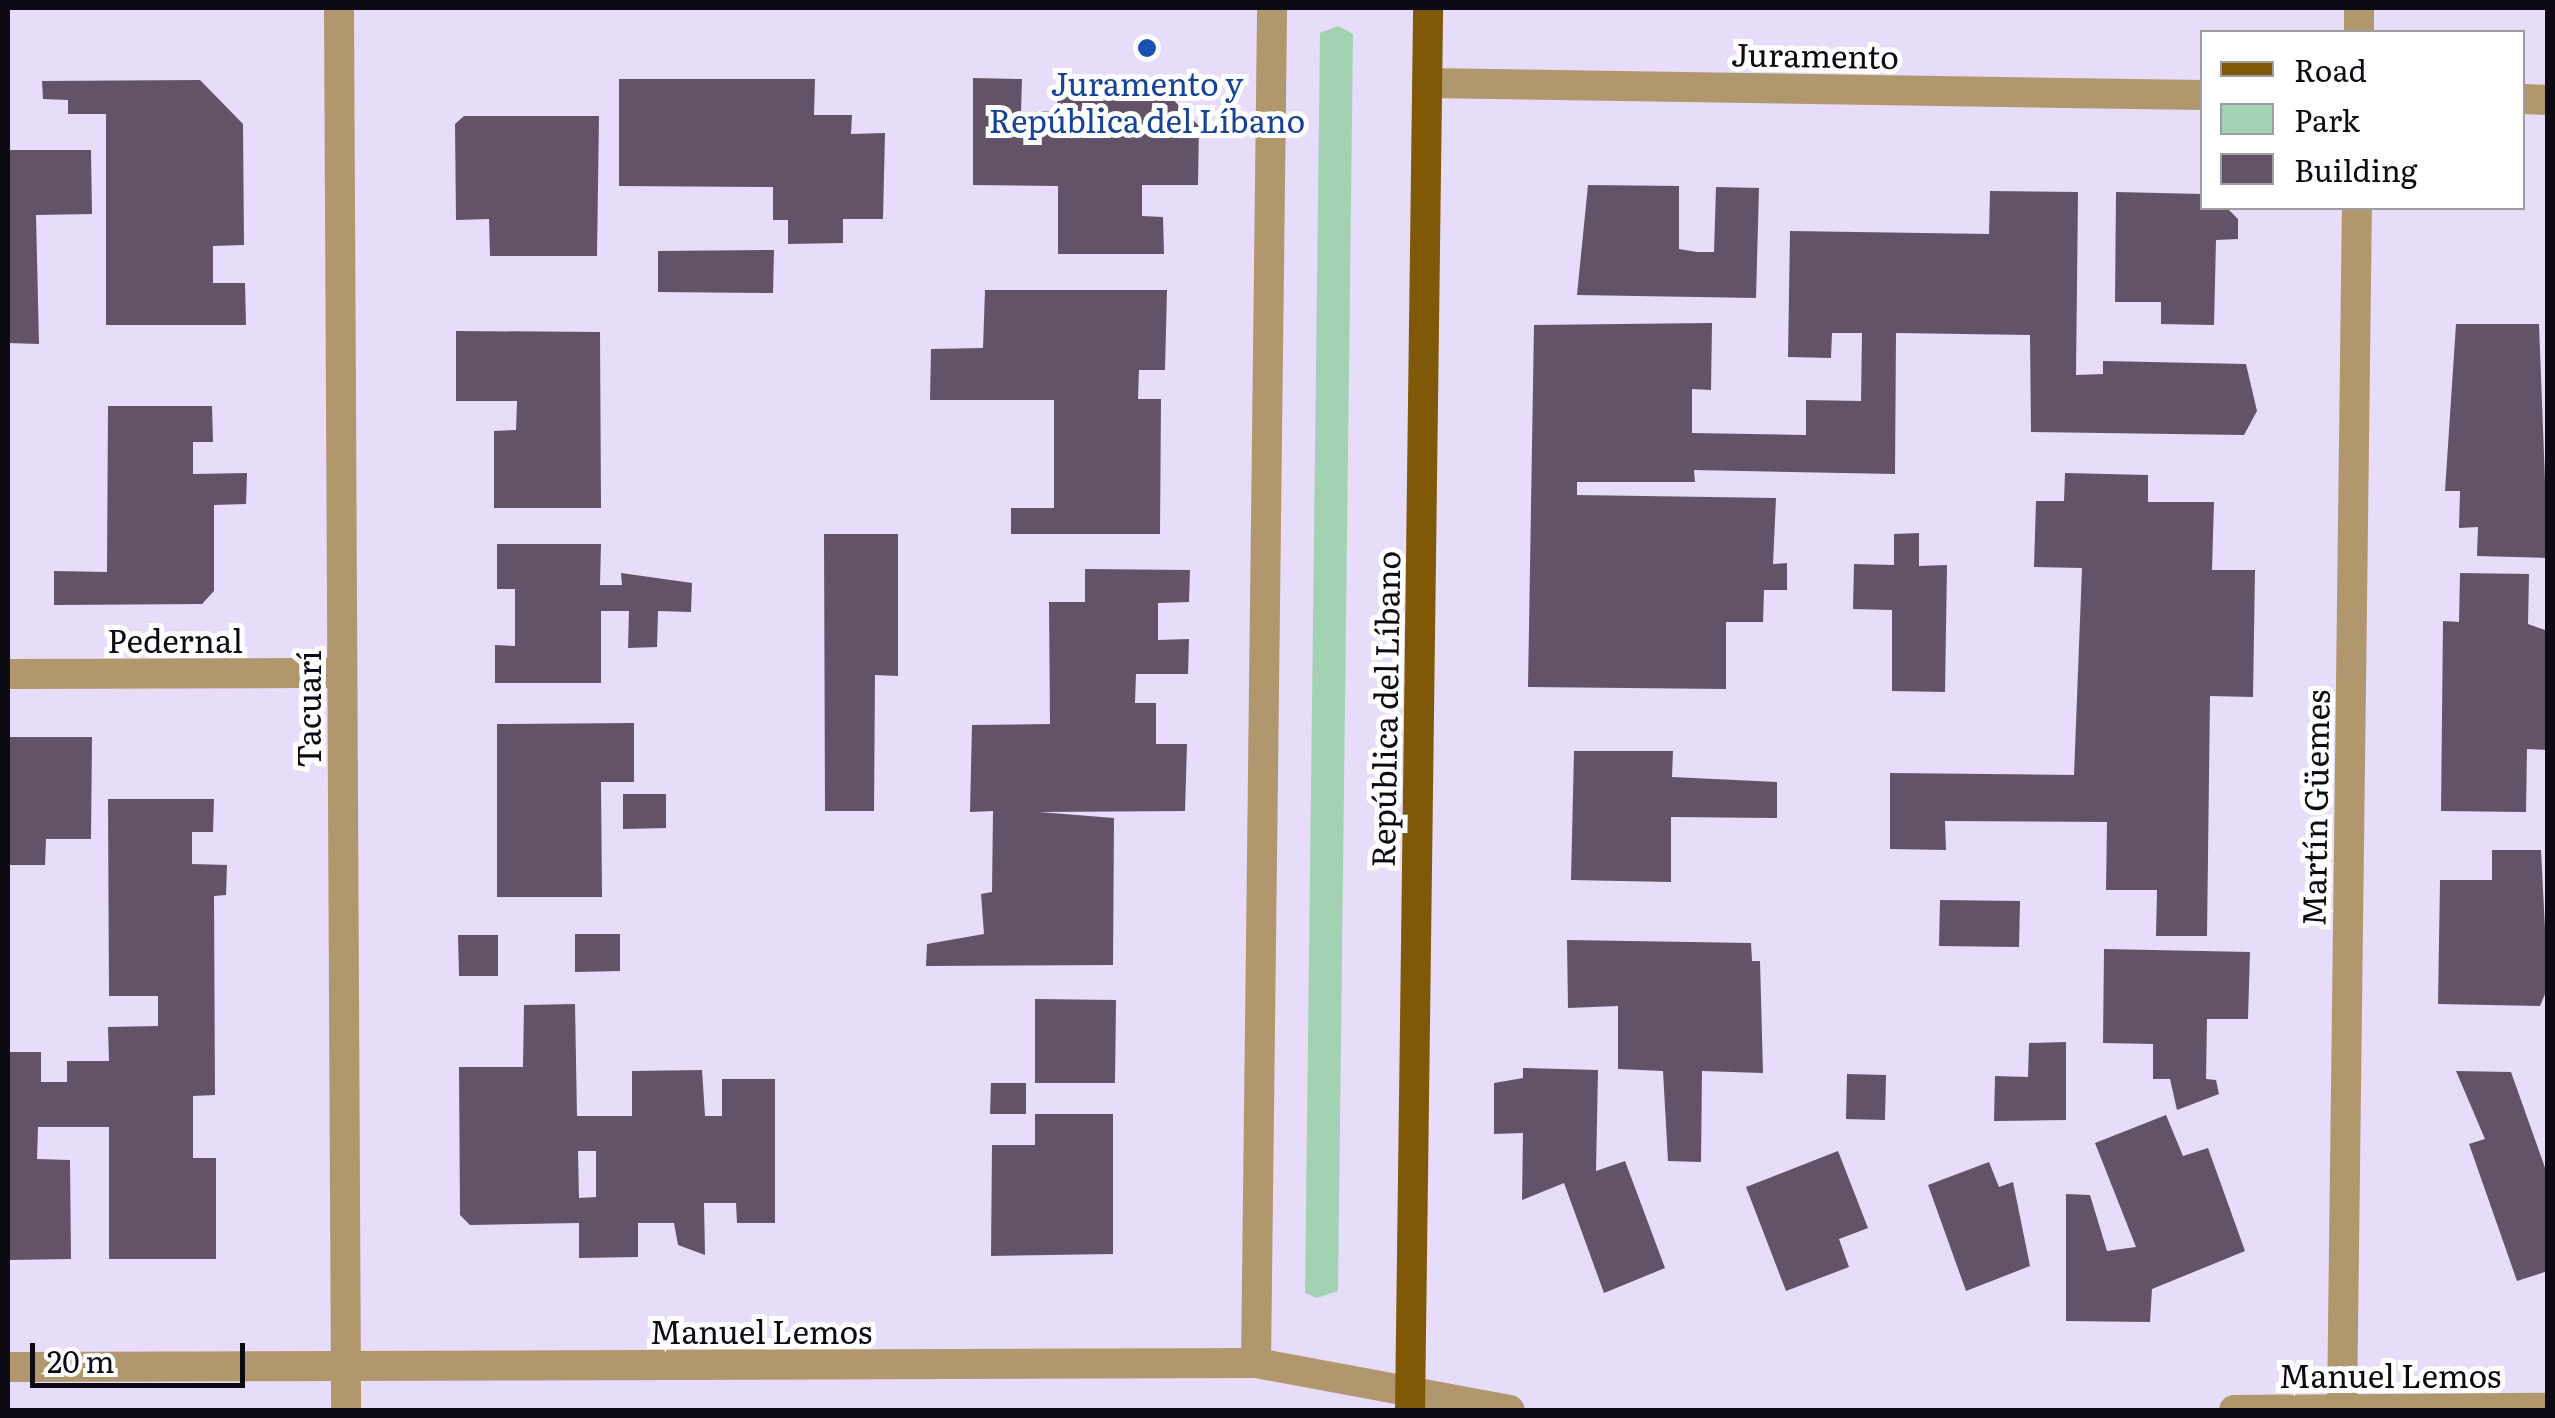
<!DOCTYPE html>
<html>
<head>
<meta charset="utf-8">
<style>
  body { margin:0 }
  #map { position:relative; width:2555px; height:1418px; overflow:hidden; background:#e7dcf9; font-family:Literata,serif }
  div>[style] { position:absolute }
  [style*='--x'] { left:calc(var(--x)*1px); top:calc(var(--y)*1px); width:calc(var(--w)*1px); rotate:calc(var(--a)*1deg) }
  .green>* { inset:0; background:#a2d2b2 }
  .building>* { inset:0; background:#635368 }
  .minor>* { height:30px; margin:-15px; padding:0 15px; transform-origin:15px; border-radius:15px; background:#b1976d }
  .major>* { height:30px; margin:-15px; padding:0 15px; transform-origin:15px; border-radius:15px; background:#7f5908 }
  .dots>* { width:28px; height:28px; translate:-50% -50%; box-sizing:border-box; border:5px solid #fff; border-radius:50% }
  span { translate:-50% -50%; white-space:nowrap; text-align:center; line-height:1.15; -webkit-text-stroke:10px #fff; paint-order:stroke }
  .street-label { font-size:32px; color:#0e0a13 }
  .transit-label { font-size:32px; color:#164399 }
  .frame { position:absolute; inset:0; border:10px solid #0e0a13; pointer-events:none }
  .legend { position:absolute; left:2200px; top:30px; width:325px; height:180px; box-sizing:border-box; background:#fff; border:2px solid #9f9da1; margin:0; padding:12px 18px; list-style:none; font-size:30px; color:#0e0a13 }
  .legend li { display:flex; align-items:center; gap:20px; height:50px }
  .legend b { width:50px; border:2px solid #9f9da1 }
  .scale { position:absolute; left:30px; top:1343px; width:215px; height:45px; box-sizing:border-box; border:5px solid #0e0a13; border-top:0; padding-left:12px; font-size:30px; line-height:35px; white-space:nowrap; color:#0e0a13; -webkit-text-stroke:8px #fff; paint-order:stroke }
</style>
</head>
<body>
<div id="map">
  <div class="green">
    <div style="clip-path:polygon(1338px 26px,1353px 34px,1338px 1291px,1317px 1298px,1305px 1293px,1320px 33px)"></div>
  </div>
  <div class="building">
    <div style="clip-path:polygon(973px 78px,1022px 79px,1021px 112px,1057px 111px,1058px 79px,1153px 79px,1199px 126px,1198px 185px,1142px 185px,1142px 216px,1163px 217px,1164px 254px,1058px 254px,1058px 186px,973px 185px)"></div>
    <div style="clip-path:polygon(619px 79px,815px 79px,814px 115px,852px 115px,851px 134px,885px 133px,883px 219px,843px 219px,843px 243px,788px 244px,788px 220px,773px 220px,773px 187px,619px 186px)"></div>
    <div style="clip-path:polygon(200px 80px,243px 124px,244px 245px,213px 246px,213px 283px,245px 283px,246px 325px,106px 325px,106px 114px,68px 114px,68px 100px,43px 99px,42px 81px)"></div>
    <div style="clip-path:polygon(464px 116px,599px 116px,597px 256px,490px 256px,489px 219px,456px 220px,455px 124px)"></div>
    <div style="clip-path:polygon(8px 150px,91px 150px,92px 214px,36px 215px,39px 344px,8px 343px)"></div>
    <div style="clip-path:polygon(1588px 185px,1679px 186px,1679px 249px,1697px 252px,1714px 252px,1716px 187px,1759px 188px,1756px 298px,1577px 295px)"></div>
    <div style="clip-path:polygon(1990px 191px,2078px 192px,2076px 375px,2103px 374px,2103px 361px,2246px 364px,2257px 411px,2244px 435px,2031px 432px,2030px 335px,1896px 333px,1895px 474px,1694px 470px,1695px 482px,1577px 482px,1577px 495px,1776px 498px,1773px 564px,1787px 563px,1787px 590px,1764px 590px,1763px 622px,1726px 622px,1726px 689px,1528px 687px,1534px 325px,1712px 323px,1711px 390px,1692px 389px,1692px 433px,1806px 435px,1806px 400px,1861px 401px,1862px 333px,1832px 333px,1831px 358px,1788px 357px,1790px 231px,1989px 234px)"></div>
    <div style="clip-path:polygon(2116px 192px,2202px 194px,2202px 208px,2227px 208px,2238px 219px,2238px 239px,2216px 240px,2214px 325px,2161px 324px,2161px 302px,2115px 302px)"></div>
    <div style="clip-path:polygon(774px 250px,773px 293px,658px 292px,658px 251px)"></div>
    <div style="clip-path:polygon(985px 290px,1167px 290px,1165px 370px,1139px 370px,1138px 399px,1161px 399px,1160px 534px,1011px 534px,1011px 508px,1054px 508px,1054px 400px,930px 400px,931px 349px,983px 348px)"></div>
    <div style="clip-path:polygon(2456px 324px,2539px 324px,2548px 558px,2477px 556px,2478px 527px,2459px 528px,2460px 491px,2445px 491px)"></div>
    <div style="clip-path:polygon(456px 331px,600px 332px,601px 508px,494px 508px,494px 431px,516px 430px,517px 401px,456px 401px)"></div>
    <div style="clip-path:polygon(108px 406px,212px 406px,213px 442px,193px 442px,193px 474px,247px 473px,246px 504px,214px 505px,214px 591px,202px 604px,54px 605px,54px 571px,107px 572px)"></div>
    <div style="clip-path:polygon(2065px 473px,2148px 475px,2148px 502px,2214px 502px,2212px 570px,2255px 570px,2253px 697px,2210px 696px,2207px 936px,2156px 936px,2157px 890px,2106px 890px,2107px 822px,1945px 821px,1946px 850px,1890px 849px,1890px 773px,2074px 775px,2082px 568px,2034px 567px,2036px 501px,2064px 501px)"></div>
    <div style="clip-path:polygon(1919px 533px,1919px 566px,1947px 565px,1945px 692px,1892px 691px,1892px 610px,1853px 609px,1854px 564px,1894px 565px,1894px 534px)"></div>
    <div style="clip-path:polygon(824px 534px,898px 534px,898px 676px,875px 675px,874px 811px,825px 811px)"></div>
    <div style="clip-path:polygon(497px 544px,601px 544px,600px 585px,622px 585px,621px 573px,692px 583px,691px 612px,658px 611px,657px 647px,628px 648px,629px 611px,601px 611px,601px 683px,495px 683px,495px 645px,515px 646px,515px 589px,497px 589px)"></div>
    <div style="clip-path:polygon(1085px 569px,1190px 570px,1189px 602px,1158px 603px,1158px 640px,1189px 639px,1188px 674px,1136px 674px,1135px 703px,1156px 703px,1156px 744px,1187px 744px,1185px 811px,1039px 812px,1114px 818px,1113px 965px,926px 966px,927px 944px,984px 934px,981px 894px,992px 892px,993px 811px,970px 812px,972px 725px,1050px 724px,1049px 602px,1085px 602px)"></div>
    <div style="clip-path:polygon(2460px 573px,2529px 574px,2528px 624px,2548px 631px,2548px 750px,2527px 749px,2526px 812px,2441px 811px,2443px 621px,2459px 622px)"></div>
    <div style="clip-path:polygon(634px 723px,634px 782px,601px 782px,602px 897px,497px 897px,497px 724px)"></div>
    <div style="clip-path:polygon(8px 737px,92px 737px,91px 839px,46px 839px,45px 865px,8px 865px)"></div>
    <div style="clip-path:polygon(1574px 751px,1673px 751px,1672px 777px,1777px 782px,1777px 818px,1671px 817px,1671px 882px,1571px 880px)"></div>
    <div style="clip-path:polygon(623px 794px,666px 794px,666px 828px,623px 829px)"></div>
    <div style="clip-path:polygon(108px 799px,214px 799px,213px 832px,192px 832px,192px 864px,227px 865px,226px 895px,214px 896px,215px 1095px,193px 1096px,193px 1158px,216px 1158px,216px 1259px,109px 1259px,109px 1127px,38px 1127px,37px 1159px,70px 1160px,71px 1259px,9px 1260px,8px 1052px,41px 1052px,41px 1082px,67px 1082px,67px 1061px,109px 1061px,108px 1027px,158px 1026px,158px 996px,109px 996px)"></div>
    <div style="clip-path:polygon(2492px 850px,2541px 850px,2548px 987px,2540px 1006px,2438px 1004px,2440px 880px,2492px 880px)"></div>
    <div style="clip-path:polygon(1940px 900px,2020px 901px,2019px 947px,1939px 946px)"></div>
    <div style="clip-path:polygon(575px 934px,620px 934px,620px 971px,575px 972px)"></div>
    <div style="clip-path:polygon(458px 935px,498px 935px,498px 976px,459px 976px)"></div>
    <div style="clip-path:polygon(1567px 940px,1751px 943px,1752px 961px,1760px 961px,1763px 1073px,1702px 1071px,1701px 1162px,1668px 1161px,1663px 1071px,1618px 1069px,1618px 1006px,1568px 1008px)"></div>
    <div style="clip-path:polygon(2104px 949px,2250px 952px,2248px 1019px,2207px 1019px,2206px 1079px,2216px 1080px,2219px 1094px,2177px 1110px,2170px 1079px,2153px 1079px,2153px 1044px,2103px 1043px)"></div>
    <div style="clip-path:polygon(1035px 999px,1116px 1000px,1115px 1083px,1035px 1083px)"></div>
    <div style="clip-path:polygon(evenodd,575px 1004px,577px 1116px,632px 1116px,632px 1071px,702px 1070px,705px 1116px,722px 1116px,722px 1079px,775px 1079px,775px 1223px,737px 1223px,736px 1203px,704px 1203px,705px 1255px,678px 1245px,674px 1223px,638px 1223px,638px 1257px,579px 1258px,579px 1223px,470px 1225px,460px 1215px,459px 1067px,523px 1067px,524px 1005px,575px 1004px,578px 1151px,596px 1151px,596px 1197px,579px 1198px,578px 1151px)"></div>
    <div style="clip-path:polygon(2066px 1042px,2066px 1120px,1994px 1121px,1995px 1076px,2028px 1077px,2029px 1043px)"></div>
    <div style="clip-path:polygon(1523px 1068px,1598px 1070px,1596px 1171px,1625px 1161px,1665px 1268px,1604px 1293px,1564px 1183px,1522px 1200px,1523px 1133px,1494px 1134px,1494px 1083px,1523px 1078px)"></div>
    <div style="clip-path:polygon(2456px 1071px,2511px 1072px,2548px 1176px,2548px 1271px,2517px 1281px,2469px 1144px,2485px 1139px)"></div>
    <div style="clip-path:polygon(1847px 1074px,1886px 1075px,1885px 1120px,1846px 1119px)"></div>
    <div style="clip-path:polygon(991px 1083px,1026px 1083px,1026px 1114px,990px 1114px)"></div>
    <div style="clip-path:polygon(1035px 1114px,1113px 1114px,1113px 1254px,991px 1256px,992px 1145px,1035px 1145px)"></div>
    <div style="clip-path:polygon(2166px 1115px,2183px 1156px,2208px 1148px,2245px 1251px,2152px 1289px,2150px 1322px,2066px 1321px,2066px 1194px,2090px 1195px,2107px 1251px,2136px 1247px,2095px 1143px)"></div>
    <div style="clip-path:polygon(1838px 1151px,1868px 1228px,1839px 1239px,1849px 1267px,1786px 1291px,1746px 1187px)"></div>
    <div style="clip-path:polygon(1989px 1162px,1999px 1187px,2013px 1182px,2030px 1266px,1966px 1291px,1928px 1185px)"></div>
  </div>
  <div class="minor">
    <div style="--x:339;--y:8;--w:1402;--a:89.71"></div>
    <div style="--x:2359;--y:32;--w:24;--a:-90"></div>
    <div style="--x:1427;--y:83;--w:775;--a:0.89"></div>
    <div style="--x:2522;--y:99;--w:26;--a:2"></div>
    <div style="--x:8;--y:674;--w:334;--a:-0.2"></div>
    <div style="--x:1256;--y:1363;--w:1355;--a:-89.32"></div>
    <div style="--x:8;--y:1367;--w:1248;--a:-0.18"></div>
    <div style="--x:1256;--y:1363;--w:258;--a:10.5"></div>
    <div style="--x:2234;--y:1410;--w:314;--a:-0.4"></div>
    <div style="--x:2342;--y:1410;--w:1202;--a:-89.29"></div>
  </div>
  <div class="major">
    <div style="--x:1410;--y:1410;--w:1402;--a:-89.26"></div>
  </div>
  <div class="dots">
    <div style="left:1147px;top:48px;background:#1a4fb4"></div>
  </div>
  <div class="street-label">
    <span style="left:1815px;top:54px;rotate:1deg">Juramento</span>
    <span style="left:175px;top:639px">Pedernal</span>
    <span style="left:307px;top:709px;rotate:-90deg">Tacuarí</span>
    <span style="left:1384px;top:709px;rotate:-89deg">República del Líbano</span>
    <span style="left:2314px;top:808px;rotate:-89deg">Martín Güemes</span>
    <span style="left:761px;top:1330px">Manuel Lemos</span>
    <span style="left:2390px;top:1374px">Manuel Lemos</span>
  </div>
  <div class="transit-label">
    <span style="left:1147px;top:101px">Juramento y<br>República del Líbano</span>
  </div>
  <div class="frame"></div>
  <ul class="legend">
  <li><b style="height:12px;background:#7f5908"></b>Road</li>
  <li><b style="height:28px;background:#a2d2b2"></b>Park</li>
  <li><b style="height:28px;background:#635368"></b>Building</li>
  </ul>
  <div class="scale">20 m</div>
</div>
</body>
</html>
